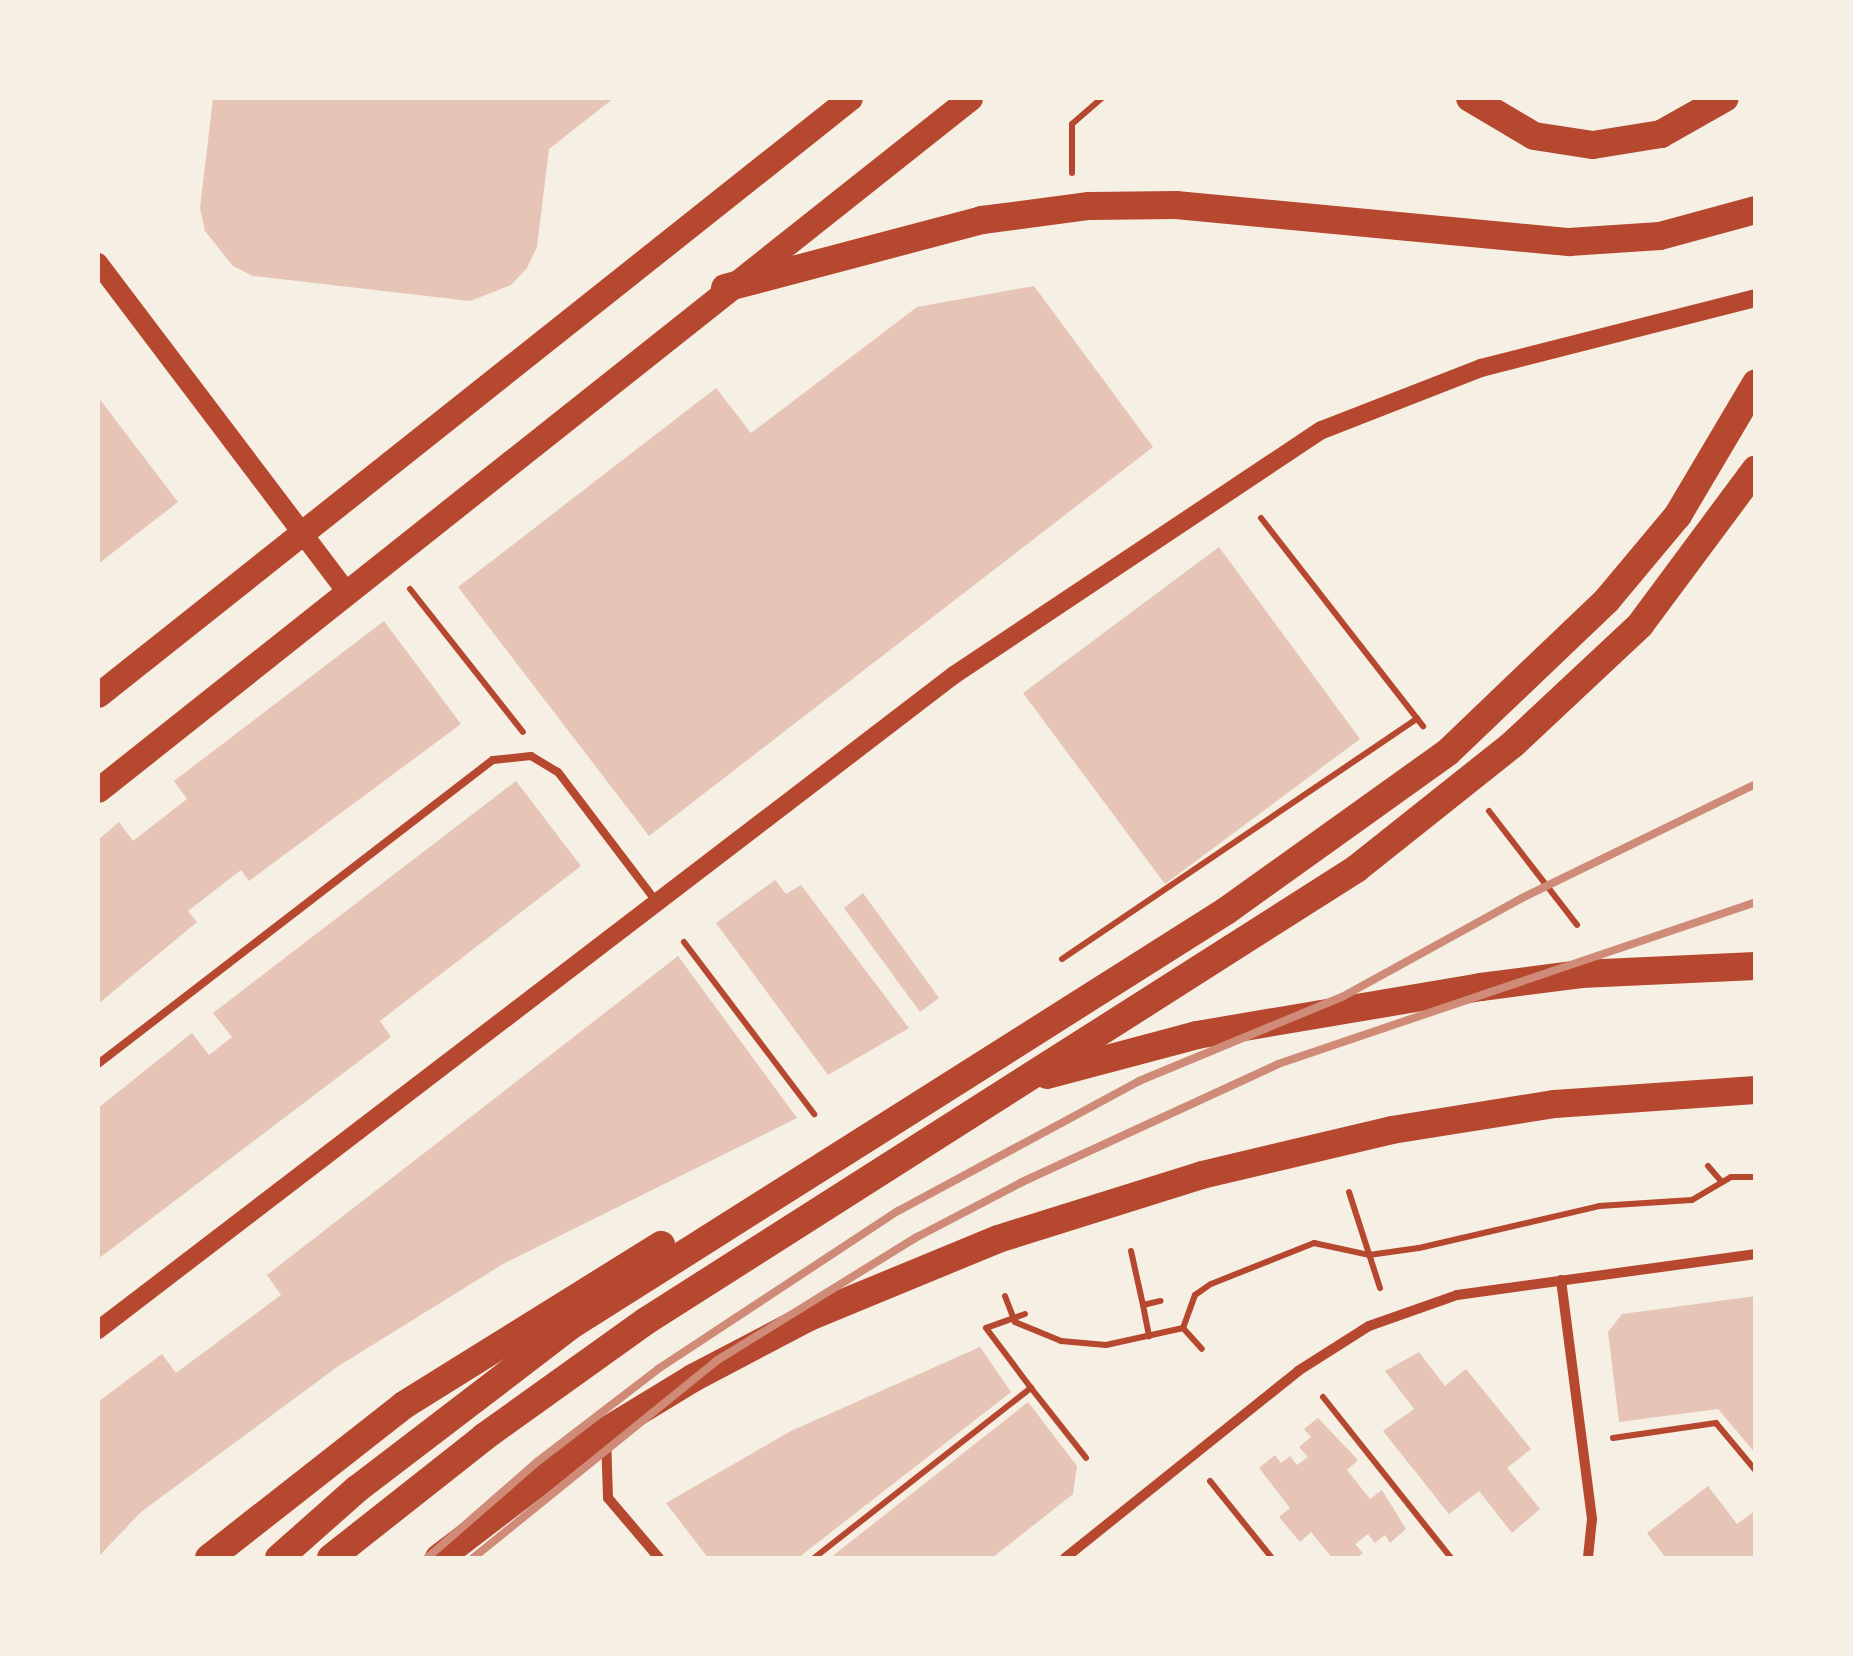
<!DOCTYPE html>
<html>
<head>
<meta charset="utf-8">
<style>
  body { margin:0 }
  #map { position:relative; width:1853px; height:1656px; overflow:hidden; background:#f6efe4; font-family:Roboto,sans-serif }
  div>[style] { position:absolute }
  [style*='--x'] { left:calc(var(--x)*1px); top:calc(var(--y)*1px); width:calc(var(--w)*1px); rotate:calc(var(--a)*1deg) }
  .building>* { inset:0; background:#e6c5b7 }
  .path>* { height:6px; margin:-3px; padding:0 3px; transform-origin:3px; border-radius:3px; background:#b5482f }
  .service>* { height:8px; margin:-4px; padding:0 4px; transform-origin:4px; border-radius:4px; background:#b5482f }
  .minor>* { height:10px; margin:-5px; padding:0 5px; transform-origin:5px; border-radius:5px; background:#b5482f }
  .tertiary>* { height:18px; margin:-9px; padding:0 9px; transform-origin:9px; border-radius:9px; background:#b5482f }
  .secondary>* { height:20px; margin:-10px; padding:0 10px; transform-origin:10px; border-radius:10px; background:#b5482f }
  .primary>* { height:25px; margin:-12.5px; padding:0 12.5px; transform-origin:12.5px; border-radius:12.5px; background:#b5482f }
  .trunk>* { height:28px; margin:-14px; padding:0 14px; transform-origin:14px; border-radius:14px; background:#b5482f }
  .rail>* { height:8px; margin:-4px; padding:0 4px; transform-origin:4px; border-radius:4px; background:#cf8b77 }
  span { translate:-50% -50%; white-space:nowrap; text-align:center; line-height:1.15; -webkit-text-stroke:10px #f6efe4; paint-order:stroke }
  .frame { position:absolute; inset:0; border:100px solid #f6efe4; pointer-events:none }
</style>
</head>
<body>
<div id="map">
  <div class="building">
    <div style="clip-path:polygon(213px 98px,614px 98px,549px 149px,537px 247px,527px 268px,511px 285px,470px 301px,253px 276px,233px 266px,205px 231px,200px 208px)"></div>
    <div style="clip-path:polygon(1034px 286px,1153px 447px,649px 836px,458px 587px,716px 388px,751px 433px,917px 307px)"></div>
    <div style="clip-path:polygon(98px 397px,178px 502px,98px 564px)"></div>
    <div style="clip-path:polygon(1219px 547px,1360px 739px,1165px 884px,1023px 693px)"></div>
    <div style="clip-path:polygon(384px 621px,461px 724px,249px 881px,241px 870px,188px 911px,197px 922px,98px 1004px,98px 840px,119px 822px,133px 841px,187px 799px,174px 781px)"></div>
    <div style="clip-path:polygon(516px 781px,581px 866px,380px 1021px,391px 1037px,98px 1259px,98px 1108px,192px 1033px,209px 1055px,232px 1037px,213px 1013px)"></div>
    <div style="clip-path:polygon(775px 880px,786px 894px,801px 885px,909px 1028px,828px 1075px,716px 923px)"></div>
    <div style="clip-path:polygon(863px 893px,939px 998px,920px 1012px,844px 908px)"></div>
    <div style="clip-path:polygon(678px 956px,797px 1118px,503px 1264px,337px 1367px,141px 1512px,98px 1557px,98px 1402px,162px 1354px,176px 1373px,281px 1295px,267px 1275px)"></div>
    <div style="clip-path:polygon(1756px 1296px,1756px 1454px,1718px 1409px,1619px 1422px,1608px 1332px,1622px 1314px)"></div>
    <div style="clip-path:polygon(980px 1347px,1011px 1392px,798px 1558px,708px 1558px,666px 1503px,791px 1431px)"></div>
    <div style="clip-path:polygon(1419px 1352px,1445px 1386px,1466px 1369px,1531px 1449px,1507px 1468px,1540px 1509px,1512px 1533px,1479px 1491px,1449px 1514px,1383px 1431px,1414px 1409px,1385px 1371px)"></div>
    <div style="clip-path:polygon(1028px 1402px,1077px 1466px,1073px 1494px,992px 1558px,830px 1558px)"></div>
    <div style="clip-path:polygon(1318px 1418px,1358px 1460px,1347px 1470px,1370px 1499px,1382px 1490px,1406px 1529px,1390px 1543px,1385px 1535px,1375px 1543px,1368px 1534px,1355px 1544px,1363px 1553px,1356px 1558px,1332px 1558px,1311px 1532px,1300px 1542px,1279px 1517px,1290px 1508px,1259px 1468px,1275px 1455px,1281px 1463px,1290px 1456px,1297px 1465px,1308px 1457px,1299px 1447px,1311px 1437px,1304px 1429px)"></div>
    <div style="clip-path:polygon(1708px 1486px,1737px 1524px,1756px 1510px,1756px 1558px,1666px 1558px,1647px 1533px)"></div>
  </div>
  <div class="path">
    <div style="--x:1072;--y:173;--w:49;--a:-90"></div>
    <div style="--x:1072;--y:124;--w:40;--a:-41"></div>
    <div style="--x:1261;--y:518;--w:264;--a:52.1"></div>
    <div style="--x:410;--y:589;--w:182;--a:51.7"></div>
    <div style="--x:1489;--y:811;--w:144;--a:52.3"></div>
    <div style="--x:684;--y:942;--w:216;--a:52.9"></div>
    <div style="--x:1062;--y:959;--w:429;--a:-34.1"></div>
    <div style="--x:1708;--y:1166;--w:21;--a:49"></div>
    <div style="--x:1349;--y:1192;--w:101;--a:72.1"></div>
    <div style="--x:1131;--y:1251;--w:55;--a:77.5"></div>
    <div style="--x:1143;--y:1305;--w:18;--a:-13"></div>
    <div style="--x:1005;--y:1296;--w:28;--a:69"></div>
    <div style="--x:1015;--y:1322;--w:50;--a:22.4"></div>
    <div style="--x:1061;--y:1341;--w:45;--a:5.1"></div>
    <div style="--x:1106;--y:1345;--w:79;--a:-12.4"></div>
    <div style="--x:1183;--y:1328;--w:35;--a:-70"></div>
    <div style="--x:1195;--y:1295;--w:19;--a:-35"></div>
    <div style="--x:1211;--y:1284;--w:111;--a:-21.7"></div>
    <div style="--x:1314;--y:1243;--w:56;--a:12.3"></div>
    <div style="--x:1369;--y:1255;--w:50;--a:-8"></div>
    <div style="--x:1419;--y:1248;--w:185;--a:-13.1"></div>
    <div style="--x:1599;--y:1206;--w:93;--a:-3.7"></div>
    <div style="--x:1692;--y:1200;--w:45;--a:-30.5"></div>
    <div style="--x:1731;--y:1177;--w:25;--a:0"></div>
    <div style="--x:1143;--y:1305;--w:32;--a:79"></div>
    <div style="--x:1025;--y:1314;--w:41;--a:160.3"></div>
    <div style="--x:986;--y:1328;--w:75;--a:53.1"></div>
    <div style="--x:1183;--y:1328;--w:28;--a:48"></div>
    <div style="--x:1323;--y:1397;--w:206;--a:51.5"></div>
    <div style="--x:1613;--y:1438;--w:104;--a:-8.3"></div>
    <div style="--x:1716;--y:1423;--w:62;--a:50.2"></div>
    <div style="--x:1210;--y:1481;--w:99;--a:51.2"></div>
    <div style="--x:814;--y:1558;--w:276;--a:-38.1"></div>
    <div style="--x:1031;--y:1388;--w:89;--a:51.8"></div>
  </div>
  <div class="service">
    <div style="--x:98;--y:1064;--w:498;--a:-37.6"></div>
    <div style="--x:493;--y:760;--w:38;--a:-6"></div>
    <div style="--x:531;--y:756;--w:31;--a:31"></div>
    <div style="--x:558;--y:772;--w:161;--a:52.8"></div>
  </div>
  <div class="minor">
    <div style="--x:1561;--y:1280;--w:241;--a:82.6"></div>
    <div style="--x:1592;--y:1519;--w:39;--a:96"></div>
    <div style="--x:606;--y:1437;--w:61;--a:88.1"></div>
    <div style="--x:608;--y:1498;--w:79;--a:49.6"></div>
    <div style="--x:1065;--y:1558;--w:299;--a:-38.7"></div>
    <div style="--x:1298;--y:1371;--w:84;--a:-32.4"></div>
    <div style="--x:1369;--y:1326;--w:93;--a:-19.4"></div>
    <div style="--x:1457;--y:1295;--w:302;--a:-7.8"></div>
  </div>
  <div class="tertiary">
    <div style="--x:98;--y:1330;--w:1078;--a:-37.42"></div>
    <div style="--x:954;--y:675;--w:442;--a:-33.7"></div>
    <div style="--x:1322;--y:430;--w:171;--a:-21.3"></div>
    <div style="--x:1481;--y:368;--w:284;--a:-14.3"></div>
  </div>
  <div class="secondary">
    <div style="--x:98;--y:263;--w:414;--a:52.9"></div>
  </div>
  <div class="primary">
    <div style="--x:98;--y:695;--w:960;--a:-38.45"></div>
    <div style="--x:98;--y:790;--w:1113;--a:-38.43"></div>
  </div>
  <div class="trunk">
    <div style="--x:1470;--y:98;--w:74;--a:30.7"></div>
    <div style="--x:1534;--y:136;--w:60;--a:8.7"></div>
    <div style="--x:1593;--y:145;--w:69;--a:-9.2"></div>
    <div style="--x:1661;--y:134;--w:73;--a:-29.4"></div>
    <div style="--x:725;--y:288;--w:266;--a:-14.8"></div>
    <div style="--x:982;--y:220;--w:108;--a:-7.5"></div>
    <div style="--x:1089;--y:206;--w:87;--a:-0.7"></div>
    <div style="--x:1176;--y:205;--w:395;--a:5.4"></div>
    <div style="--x:1569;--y:242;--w:91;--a:-3.8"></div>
    <div style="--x:1660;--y:236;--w:99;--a:-15.2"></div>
    <div style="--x:1047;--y:1075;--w:155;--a:-14.9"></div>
    <div style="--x:1197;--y:1035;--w:288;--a:-9.6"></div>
    <div style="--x:1481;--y:987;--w:101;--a:-7.4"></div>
    <div style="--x:1581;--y:974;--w:175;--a:-2.6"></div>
    <div style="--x:209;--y:1558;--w:248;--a:-38.1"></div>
    <div style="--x:404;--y:1405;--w:303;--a:-31.9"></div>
    <div style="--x:279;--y:1558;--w:104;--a:-41.5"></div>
    <div style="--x:357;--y:1489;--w:268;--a:-37.4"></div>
    <div style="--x:570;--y:1326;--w:776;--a:-32.32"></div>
    <div style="--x:1226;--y:911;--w:273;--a:-35.6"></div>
    <div style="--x:1448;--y:752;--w:220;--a:-43.7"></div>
    <div style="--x:1607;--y:600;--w:111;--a:-50.1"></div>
    <div style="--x:1678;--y:515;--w:153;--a:-59.4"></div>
    <div style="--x:331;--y:1558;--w:195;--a:-38.3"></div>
    <div style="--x:484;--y:1437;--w:199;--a:-35.6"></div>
    <div style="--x:646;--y:1321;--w:842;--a:-32.48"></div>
    <div style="--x:1356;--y:869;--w:201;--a:-38.5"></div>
    <div style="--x:1513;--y:744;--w:174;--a:-43.1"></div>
    <div style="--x:1640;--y:625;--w:194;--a:-53.4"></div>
    <div style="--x:439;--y:1558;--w:210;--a:-37.3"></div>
    <div style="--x:606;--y:1431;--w:102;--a:-31.3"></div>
    <div style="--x:693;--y:1378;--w:131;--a:-27.7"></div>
    <div style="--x:809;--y:1317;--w:204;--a:-22.4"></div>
    <div style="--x:998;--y:1239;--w:214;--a:-17.4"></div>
    <div style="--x:1202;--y:1175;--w:195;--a:-13.3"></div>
    <div style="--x:1392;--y:1130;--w:165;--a:-9.1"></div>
    <div style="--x:1555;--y:1104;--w:201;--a:-4"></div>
  </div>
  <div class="rail">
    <div style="--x:427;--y:1558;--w:146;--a:-41.1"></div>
    <div style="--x:537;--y:1462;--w:153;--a:-37.5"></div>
    <div style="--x:658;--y:1369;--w:287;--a:-33.4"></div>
    <div style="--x:898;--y:1211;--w:274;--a:-28.3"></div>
    <div style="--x:1139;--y:1081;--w:220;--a:-22.5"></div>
    <div style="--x:1342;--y:997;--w:205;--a:-28.8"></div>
    <div style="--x:1522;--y:898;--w:260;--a:-26"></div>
    <div style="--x:473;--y:1558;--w:313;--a:-39"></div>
    <div style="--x:716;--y:1361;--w:236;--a:-31.7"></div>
    <div style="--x:917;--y:1237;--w:119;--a:-27.6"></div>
    <div style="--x:1022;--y:1182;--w:282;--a:-24.7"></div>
    <div style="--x:1278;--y:1064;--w:505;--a:-18.72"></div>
  </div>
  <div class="frame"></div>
</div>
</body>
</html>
